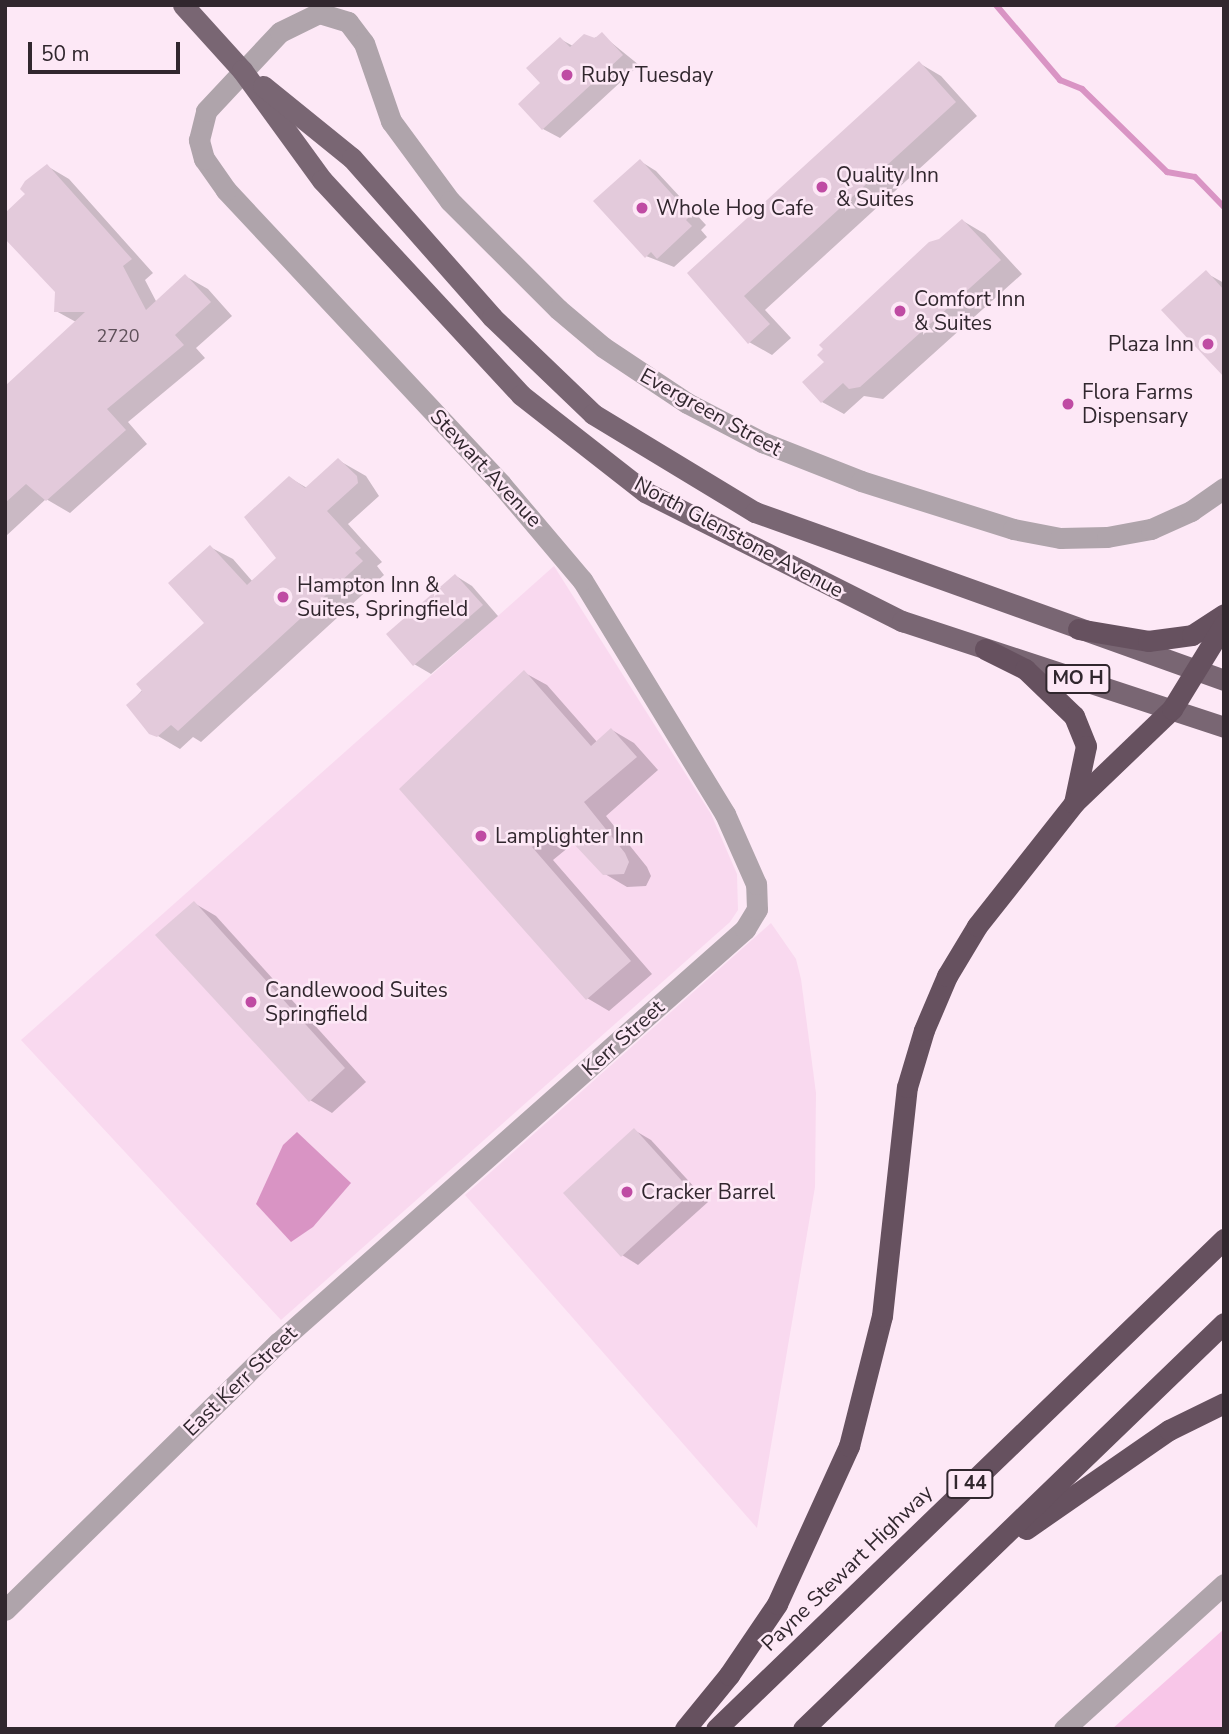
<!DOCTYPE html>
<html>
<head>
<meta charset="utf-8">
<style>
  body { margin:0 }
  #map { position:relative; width:1229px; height:1734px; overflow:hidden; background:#fde8f6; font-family:"Nunito Sans",sans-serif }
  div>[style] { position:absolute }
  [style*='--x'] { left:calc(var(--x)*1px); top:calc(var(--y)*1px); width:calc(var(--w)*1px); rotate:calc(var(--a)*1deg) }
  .built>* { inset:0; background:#f9d9ef }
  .green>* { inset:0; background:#f8c6e8 }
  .water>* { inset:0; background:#d994c4 }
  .shadow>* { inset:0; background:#0003 }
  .stream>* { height:6px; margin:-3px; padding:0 3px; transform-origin:3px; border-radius:3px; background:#d994c4 }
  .building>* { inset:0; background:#e3cadb }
  .minor>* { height:21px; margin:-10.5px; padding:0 10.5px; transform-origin:10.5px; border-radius:10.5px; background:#afa4ab }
  .major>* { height:21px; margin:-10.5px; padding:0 10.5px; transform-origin:10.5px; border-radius:10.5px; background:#796673 }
  .highway>* { height:21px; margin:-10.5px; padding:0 10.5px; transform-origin:10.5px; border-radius:10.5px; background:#66515f }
  .dots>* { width:19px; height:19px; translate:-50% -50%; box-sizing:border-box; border:4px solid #fde8f6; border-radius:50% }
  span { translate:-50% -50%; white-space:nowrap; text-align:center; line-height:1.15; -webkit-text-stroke:5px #fde8f6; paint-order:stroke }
  .number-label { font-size:18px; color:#5e5059 }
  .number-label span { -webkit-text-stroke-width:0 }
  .shield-label span { padding:2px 5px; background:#fde8f6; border:2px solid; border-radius:5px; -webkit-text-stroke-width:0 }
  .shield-label { font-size:19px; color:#31272e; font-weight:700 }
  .poi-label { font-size:21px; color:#31272e }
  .left { translate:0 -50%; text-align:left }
  .right { translate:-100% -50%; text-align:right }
  .street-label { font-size:21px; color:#31272e }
  .frame { position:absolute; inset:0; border:7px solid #31272e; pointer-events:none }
  .scale { position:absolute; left:28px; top:42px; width:152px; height:32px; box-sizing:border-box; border:4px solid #31272e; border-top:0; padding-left:9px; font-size:21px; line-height:24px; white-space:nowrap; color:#31272e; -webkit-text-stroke:5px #fde8f6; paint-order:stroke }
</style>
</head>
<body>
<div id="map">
  <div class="built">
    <div style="clip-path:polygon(554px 566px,711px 814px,737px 874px,738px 910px,730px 922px,281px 1320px,21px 1040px)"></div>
    <div style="clip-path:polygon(771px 923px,796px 959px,801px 979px,816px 1093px,815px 1187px,757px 1528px,465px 1195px)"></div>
  </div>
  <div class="green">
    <div style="clip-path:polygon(1224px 1629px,1224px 1729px,1112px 1729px)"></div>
  </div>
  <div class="water">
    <div style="clip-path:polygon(297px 1132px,351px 1183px,313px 1227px,291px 1242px,256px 1204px,283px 1145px)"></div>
  </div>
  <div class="shadow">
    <div style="clip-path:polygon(602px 35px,639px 65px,560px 138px,543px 129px,542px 83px,560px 39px,573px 46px)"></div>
    <div style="clip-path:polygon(919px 63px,941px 76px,977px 116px,765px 310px,791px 338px,772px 355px,749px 342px,690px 273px)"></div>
    <div style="clip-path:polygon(640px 161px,656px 171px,706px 225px,701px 230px,707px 237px,674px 267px,646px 256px)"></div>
    <div style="clip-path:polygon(47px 166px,69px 179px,153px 273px,145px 280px,157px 303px,185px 276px,208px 289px,232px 316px,196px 348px,205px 358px,128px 422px,147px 444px,70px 513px,46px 499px,5px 537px,5px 387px,76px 322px,56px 311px,56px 291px,28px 194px)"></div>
    <div style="clip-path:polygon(963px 221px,985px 234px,1022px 274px,883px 399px,864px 396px,844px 414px,822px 402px,827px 362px)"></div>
    <div style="clip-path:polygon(1206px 273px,1224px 283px,1224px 375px)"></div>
    <div style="clip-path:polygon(338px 460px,366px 476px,379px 496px,348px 524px,382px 562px,377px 566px,384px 575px,201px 742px,193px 737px,180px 749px,158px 736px,128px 705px,206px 623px,210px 547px,233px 559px,253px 582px,278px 558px,290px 478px,307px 488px)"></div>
    <div style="clip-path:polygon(456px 576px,472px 586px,498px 616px,431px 674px,414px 664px)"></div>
    <div style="clip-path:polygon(525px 673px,547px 685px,598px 743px,612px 730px,634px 743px,658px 770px,606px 816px,647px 867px,651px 876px,646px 886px,627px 887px,605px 874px,575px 842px,553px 860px,652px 974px,609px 1011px,587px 998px,402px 789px)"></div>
    <div style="clip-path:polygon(194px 903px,216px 916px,366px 1082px,332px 1113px,310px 1100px)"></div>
    <div style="clip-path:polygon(634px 1130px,651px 1140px,708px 1202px,638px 1265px,622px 1255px)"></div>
  </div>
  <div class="stream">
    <div style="--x:996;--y:5;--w:99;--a:49.5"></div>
    <div style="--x:1060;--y:80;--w:24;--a:22"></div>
    <div style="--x:1082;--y:89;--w:119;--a:44.3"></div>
    <div style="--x:1167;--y:172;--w:28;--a:10"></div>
    <div style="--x:1195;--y:177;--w:42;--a:46"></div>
  </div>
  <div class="building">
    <div style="clip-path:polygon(602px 32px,623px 55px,542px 130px,518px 104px,540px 83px,526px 68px,560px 37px,570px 47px,584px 34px,595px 38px)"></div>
    <div style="clip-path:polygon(919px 61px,956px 102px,744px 296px,770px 324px,748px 344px,687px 273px)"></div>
    <div style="clip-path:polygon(640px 159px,691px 215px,686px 220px,692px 226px,657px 259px,651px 252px,645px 258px,593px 201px)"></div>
    <div style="clip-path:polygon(47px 164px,132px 259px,123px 266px,146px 310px,185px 274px,211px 302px,175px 335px,184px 345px,107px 409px,126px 430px,46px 501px,26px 484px,5px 503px,5px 386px,85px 312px,54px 312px,55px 292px,5px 239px,5px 213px,25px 194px,20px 189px,25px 181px)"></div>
    <div style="clip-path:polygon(962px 219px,1001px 260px,860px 387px,849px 389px,843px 383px,821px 403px,802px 382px,824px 362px,817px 355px,823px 349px,819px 345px,929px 242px,939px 239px)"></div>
    <div style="clip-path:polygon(1206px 270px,1224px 290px,1224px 377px,1161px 310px)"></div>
    <div style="clip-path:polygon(338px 458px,357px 476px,358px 483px,327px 511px,361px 548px,355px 553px,363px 561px,178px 731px,171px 725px,157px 737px,149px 734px,126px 705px,142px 691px,136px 684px,204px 623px,168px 583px,210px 545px,247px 585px,276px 558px,244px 517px,289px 476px,305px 488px)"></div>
    <div style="clip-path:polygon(455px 574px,483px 605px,413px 666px,386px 634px)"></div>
    <div style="clip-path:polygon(524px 670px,591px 746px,611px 728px,637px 757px,584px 802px,625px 853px,629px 862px,624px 874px,603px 875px,557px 826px,532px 847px,631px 961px,586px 1000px,399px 789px)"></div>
    <div style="clip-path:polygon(194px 901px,345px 1068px,309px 1102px,155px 935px)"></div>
    <div style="clip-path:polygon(634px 1128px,692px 1192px,621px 1257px,563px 1193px)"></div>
  </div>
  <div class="minor">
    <div style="--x:5;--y:1610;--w:383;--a:-44.4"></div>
    <div style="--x:279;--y:1342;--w:623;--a:-41.55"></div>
    <div style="--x:745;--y:929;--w:23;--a:-59"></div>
    <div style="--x:757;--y:909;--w:25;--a:-92"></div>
    <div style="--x:756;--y:884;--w:77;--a:-113.9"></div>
    <div style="--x:725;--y:814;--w:274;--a:-121.4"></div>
    <div style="--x:582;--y:580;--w:126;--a:-130.2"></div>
    <div style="--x:501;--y:484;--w:403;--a:-133.1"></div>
    <div style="--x:226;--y:190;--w:38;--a:-125"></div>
    <div style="--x:204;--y:159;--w:20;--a:-105"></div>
    <div style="--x:199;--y:140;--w:30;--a:-76"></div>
    <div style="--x:206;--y:111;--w:108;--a:-46.9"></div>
    <div style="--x:280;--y:32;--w:43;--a:-26"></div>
    <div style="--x:319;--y:13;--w:30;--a:17"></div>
    <div style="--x:348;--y:22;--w:26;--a:53"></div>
    <div style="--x:364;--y:43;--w:83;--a:70.9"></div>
    <div style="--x:391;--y:121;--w:99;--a:53.6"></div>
    <div style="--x:450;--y:201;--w:153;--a:45"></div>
    <div style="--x:558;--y:309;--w:59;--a:40.2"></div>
    <div style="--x:603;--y:347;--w:101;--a:33.7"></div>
    <div style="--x:687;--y:403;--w:85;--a:27.5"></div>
    <div style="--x:762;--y:442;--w:106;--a:21.5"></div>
    <div style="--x:861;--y:481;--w:159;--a:17.5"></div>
    <div style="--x:1013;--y:529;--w:48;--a:10.8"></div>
    <div style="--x:1060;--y:538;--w:47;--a:-1.2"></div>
    <div style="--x:1107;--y:537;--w:45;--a:-10.3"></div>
    <div style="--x:1151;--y:529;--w:44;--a:-24.2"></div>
    <div style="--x:1191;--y:511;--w:40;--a:-34.9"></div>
    <div style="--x:1064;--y:1729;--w:216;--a:-42.2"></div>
  </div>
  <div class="major">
    <div style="--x:183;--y:5;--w:88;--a:47.8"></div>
    <div style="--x:242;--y:70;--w:136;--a:54"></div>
    <div style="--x:322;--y:180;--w:293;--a:47.2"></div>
    <div style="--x:521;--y:395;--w:157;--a:38"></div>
    <div style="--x:645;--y:492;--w:288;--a:26.7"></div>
    <div style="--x:902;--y:621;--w:339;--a:18.2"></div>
    <div style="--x:263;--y:86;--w:114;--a:39"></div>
    <div style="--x:352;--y:158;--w:212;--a:48.6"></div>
    <div style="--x:492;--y:317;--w:140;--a:43.8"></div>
    <div style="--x:593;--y:414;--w:189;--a:31.2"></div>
    <div style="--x:755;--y:512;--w:498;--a:19.7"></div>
  </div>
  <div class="highway">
    <div style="--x:1078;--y:629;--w:71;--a:9.7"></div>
    <div style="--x:1148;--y:641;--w:44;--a:-7.8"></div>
    <div style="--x:1192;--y:635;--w:38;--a:-33"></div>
    <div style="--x:985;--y:649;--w:45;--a:26.6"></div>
    <div style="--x:1025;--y:669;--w:68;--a:43.8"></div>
    <div style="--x:1074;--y:716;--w:32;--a:68"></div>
    <div style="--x:1086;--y:746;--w:58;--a:101.9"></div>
    <div style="--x:1026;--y:1529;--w:174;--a:-34.7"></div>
    <div style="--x:1169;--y:1430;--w:61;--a:-26.1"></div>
    <div style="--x:685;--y:1729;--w:70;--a:-50.8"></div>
    <div style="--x:729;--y:1675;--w:86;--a:-55.9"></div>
    <div style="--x:777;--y:1604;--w:174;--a:-65.5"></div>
    <div style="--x:849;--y:1446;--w:134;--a:-75.8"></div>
    <div style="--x:882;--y:1316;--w:230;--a:-83.8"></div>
    <div style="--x:907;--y:1087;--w:59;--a:-73.4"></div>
    <div style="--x:924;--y:1030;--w:59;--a:-66.9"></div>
    <div style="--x:947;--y:976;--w:58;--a:-59"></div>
    <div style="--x:977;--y:926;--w:157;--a:-51.7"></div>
    <div style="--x:1074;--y:803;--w:136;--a:-43.8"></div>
    <div style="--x:1172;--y:709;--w:100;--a:-58.5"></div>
    <div style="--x:716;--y:1729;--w:706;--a:-43.97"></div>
    <div style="--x:803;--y:1729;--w:585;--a:-43.96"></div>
  </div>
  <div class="dots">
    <div style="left:567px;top:75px;background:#bf4ba3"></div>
    <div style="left:822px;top:187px;background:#bf4ba3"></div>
    <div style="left:642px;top:208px;background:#bf4ba3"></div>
    <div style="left:900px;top:311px;background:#bf4ba3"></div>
    <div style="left:1208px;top:344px;background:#bf4ba3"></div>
    <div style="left:1068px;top:404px;background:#bf4ba3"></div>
    <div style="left:283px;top:597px;background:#bf4ba3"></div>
    <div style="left:481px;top:836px;background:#bf4ba3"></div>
    <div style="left:251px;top:1002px;background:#bf4ba3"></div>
    <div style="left:627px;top:1192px;background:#bf4ba3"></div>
  </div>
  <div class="number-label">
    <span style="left:118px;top:336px">2720</span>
  </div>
  <div class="shield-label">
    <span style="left:1078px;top:679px">MO H</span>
    <span style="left:970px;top:1484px">I 44</span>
  </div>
  <div class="poi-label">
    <span class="left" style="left:581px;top:75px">Ruby Tuesday</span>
    <span class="left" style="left:836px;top:187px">Quality Inn<br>&amp; Suites</span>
    <span class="left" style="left:656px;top:208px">Whole Hog Cafe</span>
    <span class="left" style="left:914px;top:311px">Comfort Inn<br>&amp; Suites</span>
    <span class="right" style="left:1194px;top:344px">Plaza Inn</span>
    <span class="left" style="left:1082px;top:404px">Flora Farms<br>Dispensary</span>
    <span class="left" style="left:297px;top:597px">Hampton Inn &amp;<br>Suites, Springfield</span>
    <span class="left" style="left:495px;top:836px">Lamplighter Inn</span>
    <span class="left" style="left:265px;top:1002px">Candlewood Suites<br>Springfield</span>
    <span class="left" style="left:641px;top:1192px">Cracker Barrel</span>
  </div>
  <div class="street-label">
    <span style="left:711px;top:412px;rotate:29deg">Evergreen Street</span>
    <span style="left:486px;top:468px;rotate:47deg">Stewart Avenue</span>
    <span style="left:739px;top:537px;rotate:28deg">North Glenstone Avenue</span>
    <span style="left:623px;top:1038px;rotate:-42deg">Kerr Street</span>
    <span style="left:240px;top:1381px;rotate:-44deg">East Kerr Street</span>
    <span style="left:847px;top:1568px;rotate:-44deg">Payne Stewart Highway</span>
  </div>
  <div class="frame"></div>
  <div class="scale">50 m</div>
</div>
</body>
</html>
